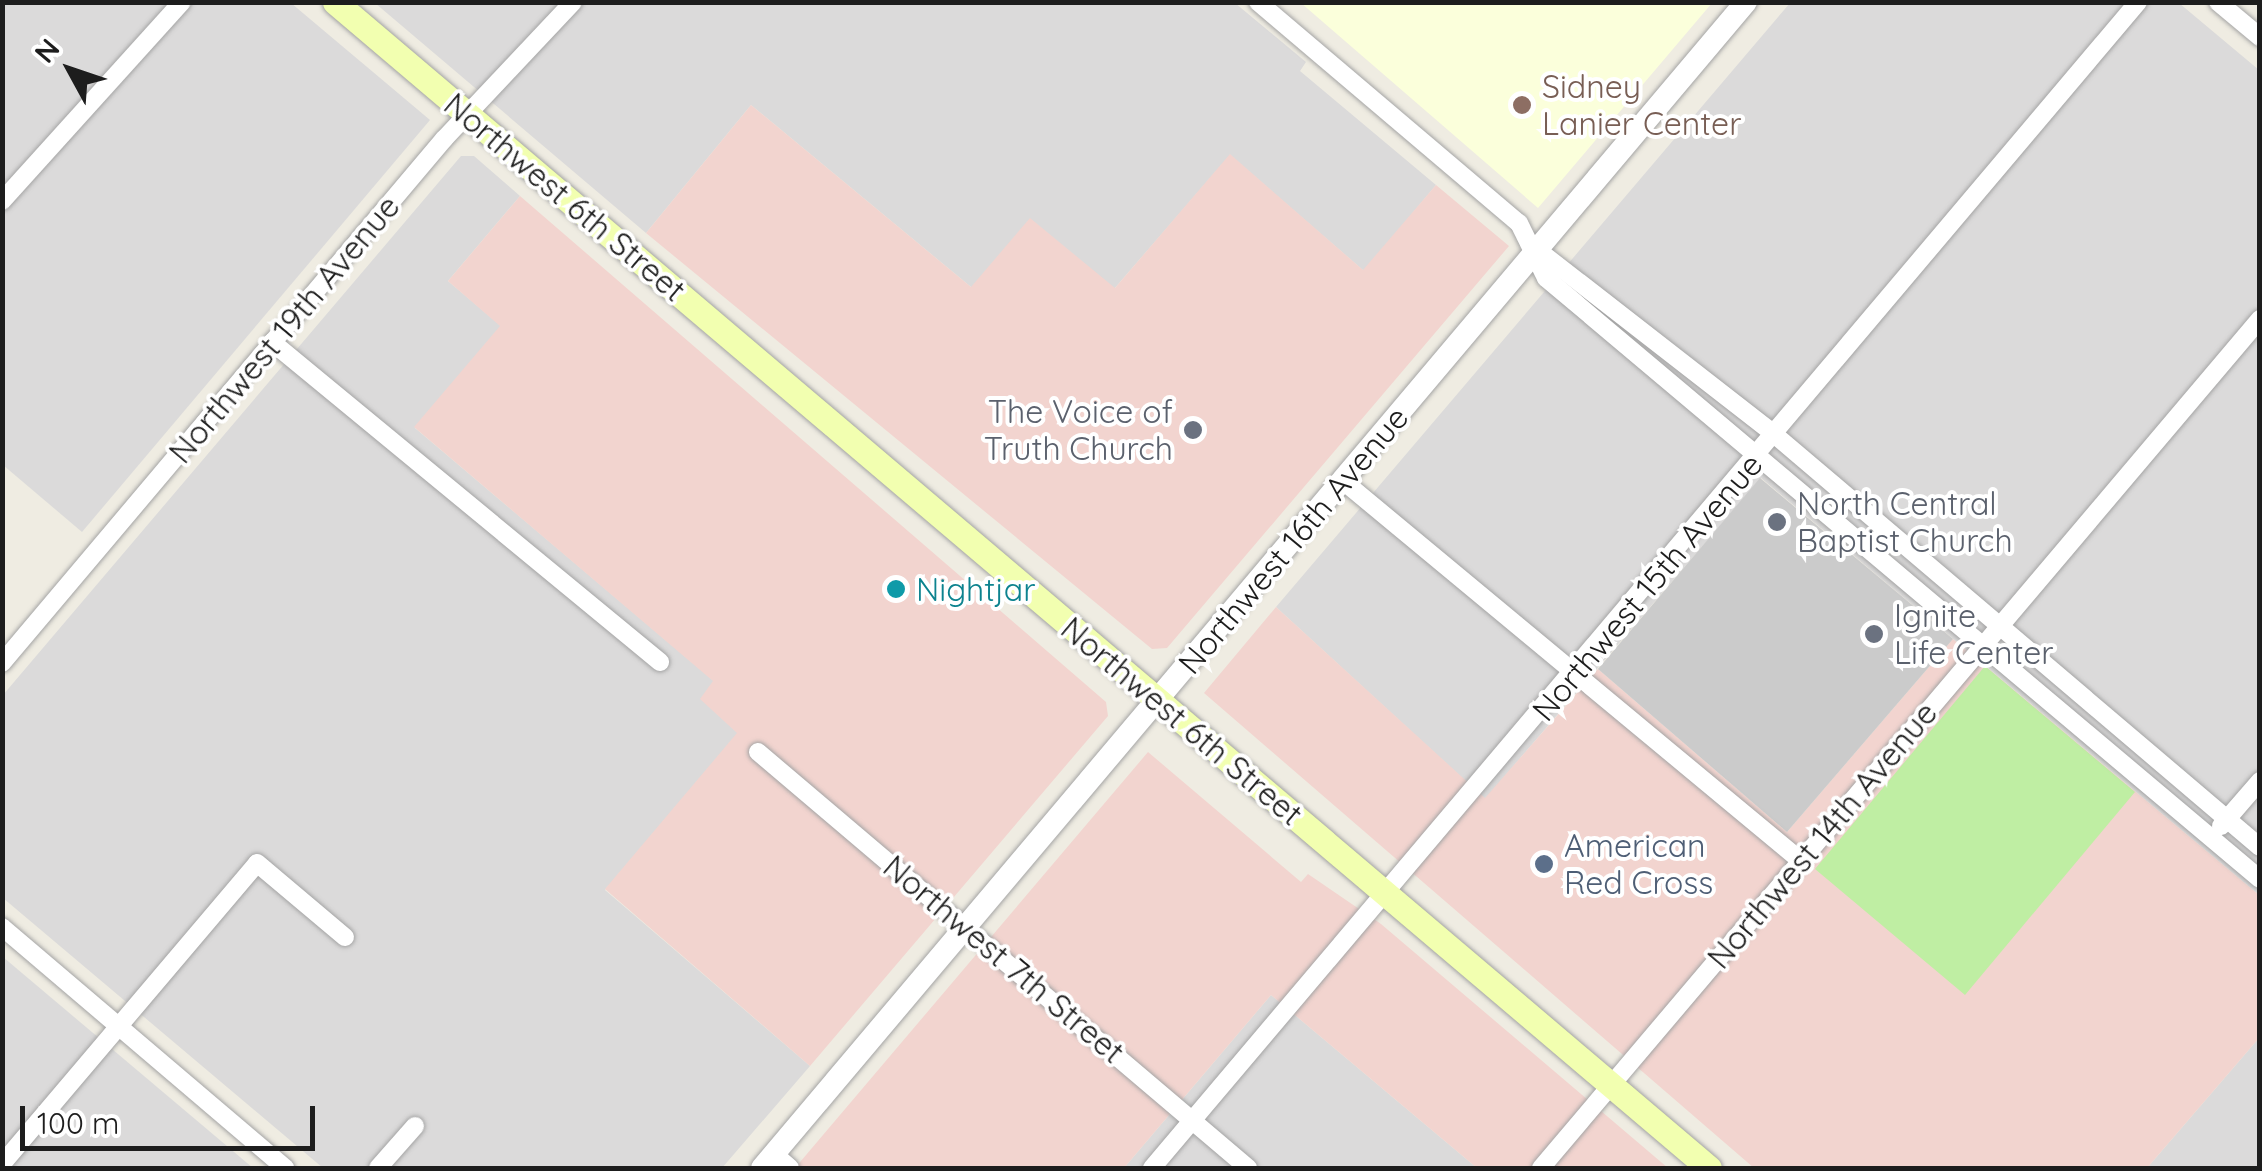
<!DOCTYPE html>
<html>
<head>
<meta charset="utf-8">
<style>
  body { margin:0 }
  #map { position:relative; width:2262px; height:1171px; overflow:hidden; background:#efece2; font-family:Quicksand,sans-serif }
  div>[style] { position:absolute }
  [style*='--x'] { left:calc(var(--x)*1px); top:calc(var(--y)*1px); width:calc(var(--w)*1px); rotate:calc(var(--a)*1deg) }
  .residential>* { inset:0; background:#dbdada }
  .commercial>* { inset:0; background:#f2d4cf }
  .education>* { inset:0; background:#fbffdb }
  .religious>* { inset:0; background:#cbcbcb }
  .grass>* { inset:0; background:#bfeea3 }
  .roads { filter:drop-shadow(0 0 2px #a4a4a4) drop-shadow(0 0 2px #a4a4a4) }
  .minor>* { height:18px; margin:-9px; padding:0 9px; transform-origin:9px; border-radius:9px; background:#fff }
  .tertiary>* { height:22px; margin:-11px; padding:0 11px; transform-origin:11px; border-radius:11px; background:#fff }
  .secondary>* { height:25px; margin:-12.5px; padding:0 12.5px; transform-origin:12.5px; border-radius:12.5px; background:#f2ffb0 }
  .dots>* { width:28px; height:28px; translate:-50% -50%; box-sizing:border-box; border:5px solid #fff; border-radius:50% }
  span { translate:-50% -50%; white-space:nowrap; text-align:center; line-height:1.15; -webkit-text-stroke:8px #fff; paint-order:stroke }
  .education-label { font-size:32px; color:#785e54 }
  .left { translate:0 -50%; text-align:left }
  .street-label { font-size:32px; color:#1d1d1d }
  .worship-label { font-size:32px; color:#5b616d }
  .right { translate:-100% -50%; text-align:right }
  .culture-label { font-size:32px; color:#0d838f }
  .service-label { font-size:32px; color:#4e5e75 }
  .frame { position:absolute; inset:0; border:5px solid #1d1d1d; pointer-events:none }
  .north { position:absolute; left:20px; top:20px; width:100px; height:100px; -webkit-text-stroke:8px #fff; paint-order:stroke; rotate:310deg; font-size:28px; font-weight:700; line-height:40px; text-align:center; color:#1d1d1d }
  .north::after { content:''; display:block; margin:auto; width:35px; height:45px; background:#1d1d1d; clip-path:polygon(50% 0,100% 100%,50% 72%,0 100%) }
  .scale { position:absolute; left:20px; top:1106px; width:295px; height:45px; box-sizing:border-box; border:5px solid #1d1d1d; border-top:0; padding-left:12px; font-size:30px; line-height:35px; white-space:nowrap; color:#1d1d1d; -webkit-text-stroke:8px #fff; paint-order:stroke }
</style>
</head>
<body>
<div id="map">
  <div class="residential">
    <div style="clip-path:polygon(3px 3px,291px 3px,430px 120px,82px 532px,3px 465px)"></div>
    <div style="clip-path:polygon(375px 3px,1235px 3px,1306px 62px,1300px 71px,1436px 185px,1364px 271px,1230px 155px,1114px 289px,971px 287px,751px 105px,646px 233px)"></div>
    <div style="clip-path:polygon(1790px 3px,2179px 3px,2259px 70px,2259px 895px,1761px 478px,1485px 799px,1276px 607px)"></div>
    <div style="clip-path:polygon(461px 156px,474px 156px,520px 196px,448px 281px,501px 326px,415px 428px,714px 681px,738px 733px,605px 890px,810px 1066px,722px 1168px,323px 1168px,3px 898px,3px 695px)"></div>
    <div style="clip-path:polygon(3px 957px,253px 1168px,3px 1168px)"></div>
    <div style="clip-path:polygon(1271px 995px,1477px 1168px,1124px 1168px)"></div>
    <div style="clip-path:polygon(2259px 1038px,2259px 1168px,2147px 1168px)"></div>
  </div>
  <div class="commercial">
    <div style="clip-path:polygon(751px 105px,971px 287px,1030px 218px,1115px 288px,1230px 154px,1363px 270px,1436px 185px,1509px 246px,1167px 648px,1152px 649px,646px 233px)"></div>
    <div style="clip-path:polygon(520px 196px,1106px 702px,1108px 716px,810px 1066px,605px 889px,737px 733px,700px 699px,713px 681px,414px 427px,500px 326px,448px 281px)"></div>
    <div style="clip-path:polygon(1276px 607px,1485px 798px,1598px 669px,1787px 832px,1953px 639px,2259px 895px,2259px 1038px,2147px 1168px,1754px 1168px,1204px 693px)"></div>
    <div style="clip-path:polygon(1148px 752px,1301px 882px,1308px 874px,1381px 924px,1668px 1168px,1477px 1168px,1271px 995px,1124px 1168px,795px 1168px)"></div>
  </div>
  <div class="education">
    <div style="clip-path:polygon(1301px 3px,1712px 3px,1538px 208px)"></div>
  </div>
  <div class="religious">
    <div style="clip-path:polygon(1760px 478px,1953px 639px,1787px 832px,1598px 669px)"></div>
  </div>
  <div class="grass">
    <div style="clip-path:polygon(1985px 666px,2135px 792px,1965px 995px,1815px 869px)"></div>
  </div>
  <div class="roads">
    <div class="minor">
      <div style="--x:1258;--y:2;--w:342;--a:40.3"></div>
      <div style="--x:1519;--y:223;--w:61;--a:63.9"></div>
      <div style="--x:1546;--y:278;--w:933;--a:40.09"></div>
      <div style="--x:2218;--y:2;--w:55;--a:39.8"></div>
      <div style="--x:2;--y:201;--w:268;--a:-47.9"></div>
      <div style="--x:1539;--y:251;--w:299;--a:37.9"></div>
      <div style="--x:1775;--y:435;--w:636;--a:40.35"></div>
      <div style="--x:272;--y:342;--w:503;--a:39.51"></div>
      <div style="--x:1342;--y:480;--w:597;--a:39.69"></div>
      <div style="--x:2;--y:663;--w:686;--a:-49.85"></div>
      <div style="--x:444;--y:139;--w:188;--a:-46.7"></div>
      <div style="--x:758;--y:752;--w:643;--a:40.33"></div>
      <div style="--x:2221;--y:826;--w:60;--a:-49.1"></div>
      <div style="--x:2;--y:927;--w:372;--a:40.4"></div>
      <div style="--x:774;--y:1154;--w:21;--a:41"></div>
      <div style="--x:2;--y:1164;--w:394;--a:-49.7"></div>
      <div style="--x:257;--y:863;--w:115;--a:40.1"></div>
      <div style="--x:378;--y:1168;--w:56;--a:-48.6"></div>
      <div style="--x:1152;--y:1168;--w:1527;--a:-49.78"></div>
      <div style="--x:1541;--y:1168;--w:1113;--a:-49.74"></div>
    </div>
    <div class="tertiary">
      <div style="--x:762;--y:1168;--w:1526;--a:-49.84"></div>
    </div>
    <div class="secondary">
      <div style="--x:335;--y:2;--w:1802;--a:40.32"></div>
    </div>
  </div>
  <div class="dots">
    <div style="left:1522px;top:105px;background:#8d6e63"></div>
    <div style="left:1193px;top:430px;background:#6b7280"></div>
    <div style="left:1777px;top:522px;background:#6b7280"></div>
    <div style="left:896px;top:589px;background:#0f9aa8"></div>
    <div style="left:1874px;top:634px;background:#6b7280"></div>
    <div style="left:1544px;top:864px;background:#5c6f8a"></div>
  </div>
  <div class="education-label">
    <span class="left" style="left:1542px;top:105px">Sidney<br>Lanier Center</span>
  </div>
  <div class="street-label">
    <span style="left:565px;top:197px;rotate:40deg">Northwest 6th Street</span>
    <span style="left:284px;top:329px;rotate:-50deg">Northwest 19th Avenue</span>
    <span style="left:1293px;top:540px;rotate:-50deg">Northwest 16th Avenue</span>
    <span style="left:1647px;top:587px;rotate:-50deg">Northwest 15th Avenue</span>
    <span style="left:1182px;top:721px;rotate:40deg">Northwest 6th Street</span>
    <span style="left:1822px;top:835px;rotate:-50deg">Northwest 14th Avenue</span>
    <span style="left:1004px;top:959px;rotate:40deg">Northwest 7th Street</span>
  </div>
  <div class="worship-label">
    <span class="right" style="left:1173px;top:430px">The Voice of<br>Truth Church</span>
    <span class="left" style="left:1797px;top:522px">North Central<br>Baptist Church</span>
    <span class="left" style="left:1894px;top:634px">Ignite<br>Life Center</span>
  </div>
  <div class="culture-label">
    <span class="left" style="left:916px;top:589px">Nightjar</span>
  </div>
  <div class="service-label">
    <span class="left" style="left:1564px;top:864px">American<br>Red Cross</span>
  </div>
  <div class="frame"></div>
  <div class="north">N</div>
  <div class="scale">100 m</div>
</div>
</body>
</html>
